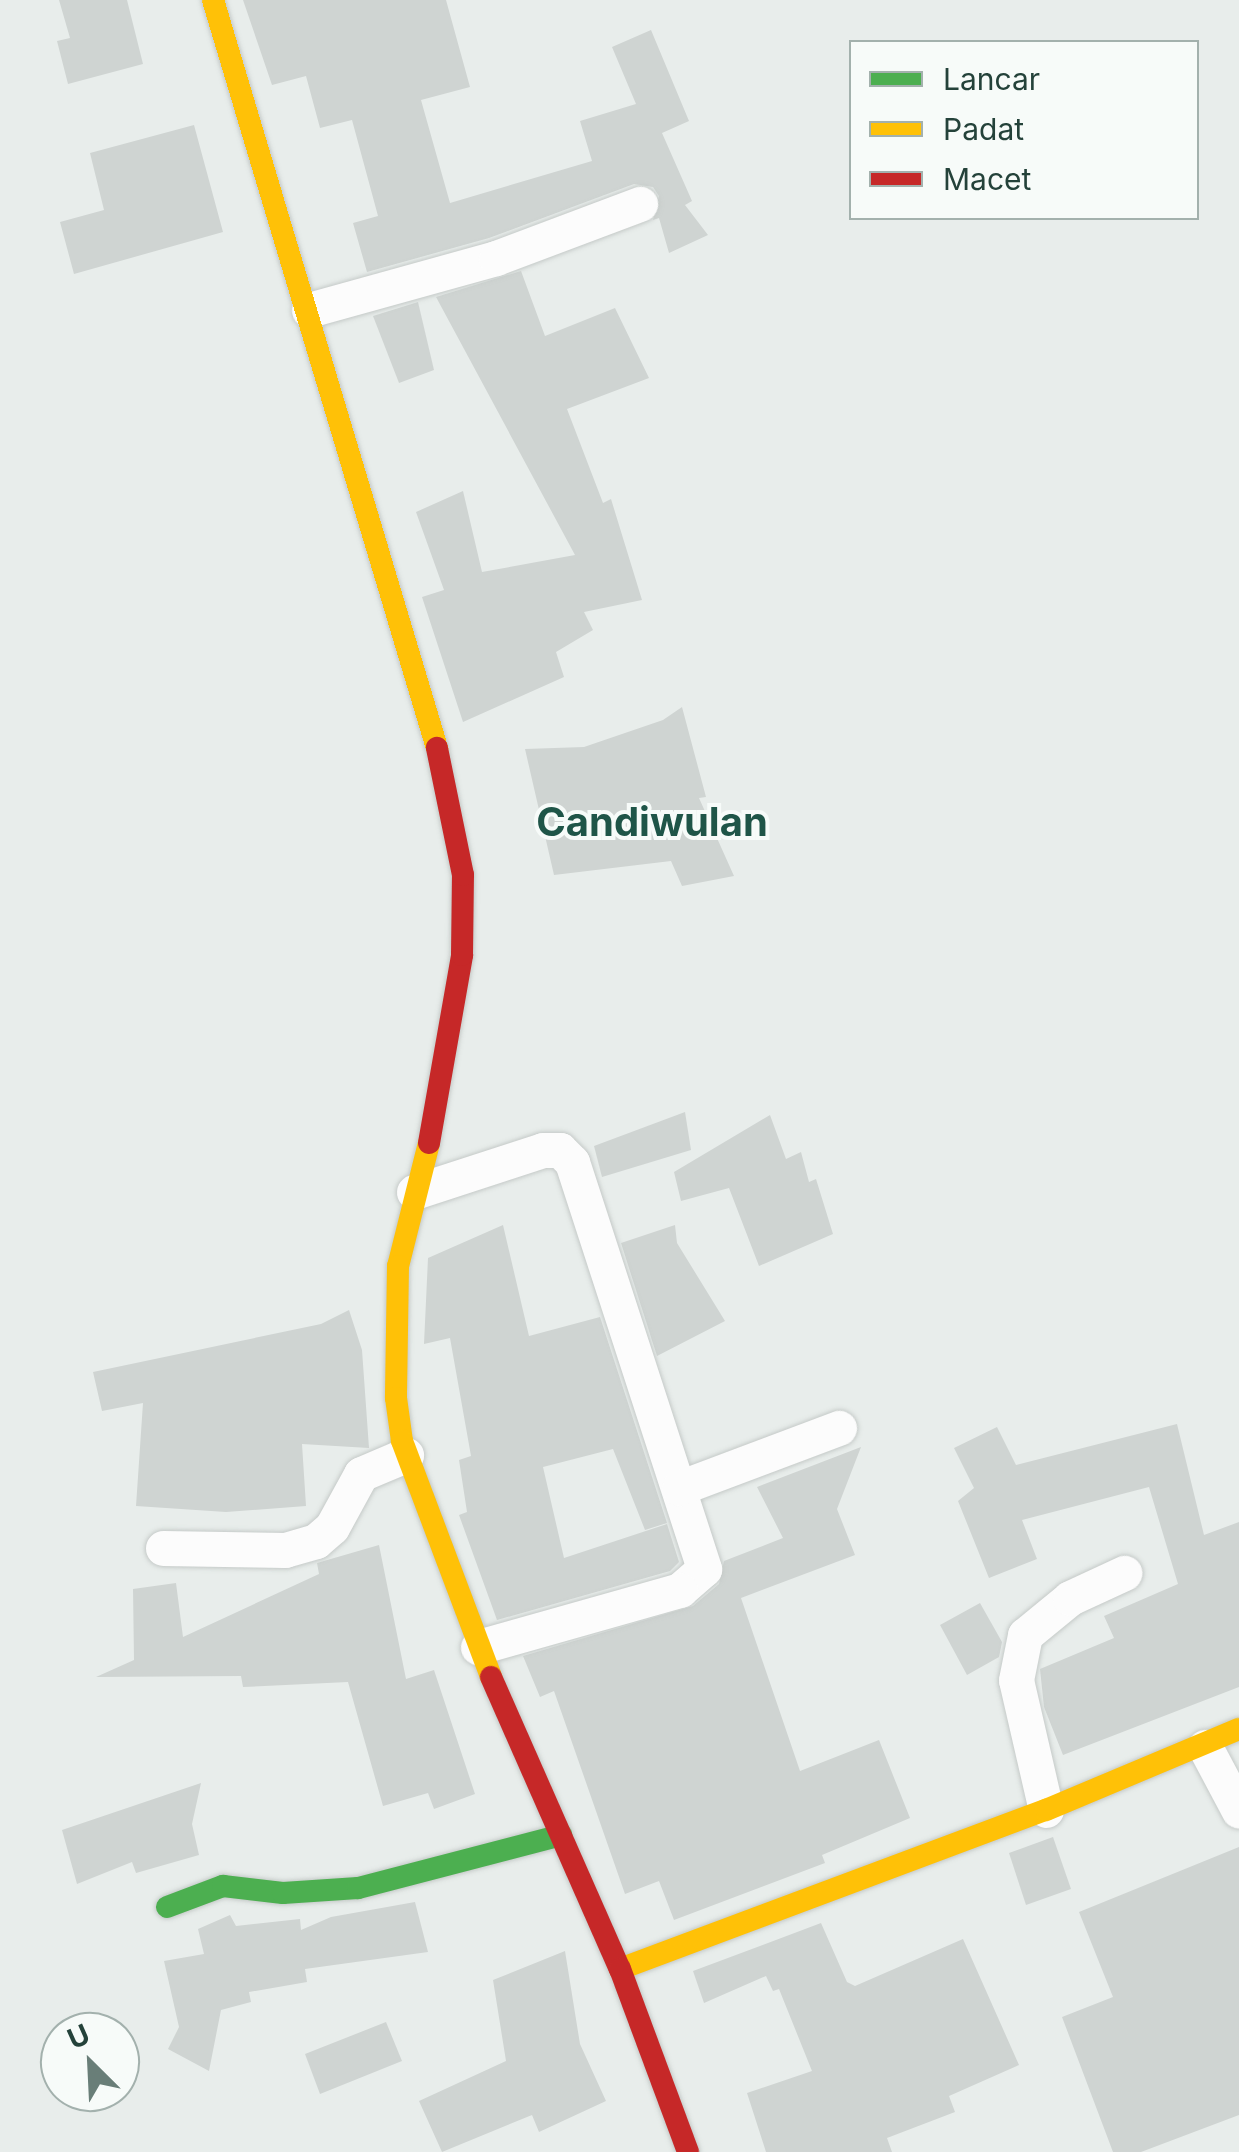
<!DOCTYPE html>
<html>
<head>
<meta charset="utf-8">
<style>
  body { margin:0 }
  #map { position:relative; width:1239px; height:2152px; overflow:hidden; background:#e8edeb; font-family:Inter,sans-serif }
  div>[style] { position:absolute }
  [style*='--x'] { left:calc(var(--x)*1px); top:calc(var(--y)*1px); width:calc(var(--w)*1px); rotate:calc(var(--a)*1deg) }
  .building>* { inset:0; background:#cfd4d2 }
  .roads { filter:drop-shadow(0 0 2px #c5cac8) drop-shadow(0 0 2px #c5cac8) }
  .street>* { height:35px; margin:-17.5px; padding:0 17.5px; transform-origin:17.5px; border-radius:17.5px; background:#fcfcfc }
  .fast>* { height:22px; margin:-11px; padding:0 11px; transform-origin:11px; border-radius:11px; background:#4caf50 }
  .slow>* { height:22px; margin:-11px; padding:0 11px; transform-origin:11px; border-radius:11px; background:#ffc107 }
  .jam>* { height:22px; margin:-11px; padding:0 11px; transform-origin:11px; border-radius:11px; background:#c62828 }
  span { translate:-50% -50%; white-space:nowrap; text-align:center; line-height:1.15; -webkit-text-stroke:8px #f7fbf9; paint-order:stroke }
  .quarter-label { font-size:40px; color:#1f5548; font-weight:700 }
  .legend { position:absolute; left:849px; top:40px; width:350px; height:180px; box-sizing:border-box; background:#f7fbf9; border:2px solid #a3b1ad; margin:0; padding:12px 18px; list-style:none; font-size:30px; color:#24423a }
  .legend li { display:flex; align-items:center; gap:20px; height:50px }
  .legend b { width:50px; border:2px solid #a3b1ad }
  .north { position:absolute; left:40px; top:2012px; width:100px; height:100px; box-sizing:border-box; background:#f7fbf9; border:2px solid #a3b1ad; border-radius:50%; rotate:336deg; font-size:28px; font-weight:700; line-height:40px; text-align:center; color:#24423a }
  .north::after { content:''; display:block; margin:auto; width:35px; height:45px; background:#697e78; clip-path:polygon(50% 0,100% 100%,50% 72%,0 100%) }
</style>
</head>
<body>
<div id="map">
  <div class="building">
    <div style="clip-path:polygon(59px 0,127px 0,143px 64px,68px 84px,57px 41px,70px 38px)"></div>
    <div style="clip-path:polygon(243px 0,446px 0,470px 87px,421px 100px,450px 203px,592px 161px,580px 121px,636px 104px,612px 47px,651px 30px,689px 121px,662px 133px,692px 201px,685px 205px,708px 235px,669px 253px,659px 218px,653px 220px,659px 196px,653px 187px,634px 184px,489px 238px,367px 272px,353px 223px,378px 216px,352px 120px,320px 128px,306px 76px,272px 85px)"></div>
    <div style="clip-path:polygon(194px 125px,223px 232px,74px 274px,60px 222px,104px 210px,90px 153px)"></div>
    <div style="clip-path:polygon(521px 271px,545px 336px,615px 308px,649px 378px,567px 409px,603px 503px,611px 499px,642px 600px,584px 612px,593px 630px,556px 652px,564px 677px,463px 722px,422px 597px,444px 590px,416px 512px,463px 491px,482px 572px,575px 555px,436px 297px)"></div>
    <div style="clip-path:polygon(418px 302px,434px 370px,399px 383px,373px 316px)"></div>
    <div style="clip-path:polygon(682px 707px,706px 797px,699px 798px,734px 876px,682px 886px,671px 861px,554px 875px,525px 749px,584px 747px,663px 720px)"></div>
    <div style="clip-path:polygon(685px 1112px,691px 1150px,602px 1177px,594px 1146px)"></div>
    <div style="clip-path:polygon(770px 1115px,786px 1159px,801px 1152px,809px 1182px,816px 1179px,833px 1234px,759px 1266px,729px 1188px,681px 1201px,674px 1172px)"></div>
    <div style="clip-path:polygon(503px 1225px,529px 1336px,600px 1317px,667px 1523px,645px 1530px,613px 1449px,543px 1467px,564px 1558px,667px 1524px,679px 1562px,670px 1571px,497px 1620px,459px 1515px,467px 1512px,459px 1460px,471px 1456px,450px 1338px,424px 1344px,428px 1258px)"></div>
    <div style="clip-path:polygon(675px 1225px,677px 1243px,725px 1321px,657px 1356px,621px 1243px)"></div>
    <div style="clip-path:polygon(349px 1310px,362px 1350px,369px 1448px,302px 1444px,306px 1506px,226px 1512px,136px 1506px,143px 1403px,102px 1411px,93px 1372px,321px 1324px)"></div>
    <div style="clip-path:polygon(1177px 1424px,1204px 1535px,1239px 1522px,1239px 1687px,1063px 1755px,1044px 1707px,1040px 1669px,1114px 1638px,1104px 1616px,1178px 1584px,1149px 1487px,1022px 1520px,1037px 1559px,989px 1578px,958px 1501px,974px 1488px,954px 1448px,997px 1427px,1016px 1465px)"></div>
    <div style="clip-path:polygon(861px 1447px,837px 1509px,855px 1555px,741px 1598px,800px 1771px,879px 1740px,910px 1818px,822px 1855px,825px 1863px,674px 1920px,659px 1881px,625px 1894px,554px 1691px,540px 1697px,523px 1656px,693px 1606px,719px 1584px,724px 1561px,783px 1538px,757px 1487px)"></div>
    <div style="clip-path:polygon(379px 1545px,406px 1679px,434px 1670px,475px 1794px,434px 1809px,428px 1793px,383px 1806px,348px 1682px,243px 1687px,241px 1676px,96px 1677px,134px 1660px,133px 1589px,176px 1583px,183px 1637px,319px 1574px,317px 1563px)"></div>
    <div style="clip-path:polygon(980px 1603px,1002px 1642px,999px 1657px,967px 1675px,940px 1625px)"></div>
    <div style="clip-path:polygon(201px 1783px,192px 1824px,199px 1855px,136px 1873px,132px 1862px,77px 1884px,62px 1830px)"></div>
    <div style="clip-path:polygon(1053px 1837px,1071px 1889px,1026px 1905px,1009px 1853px)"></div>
    <div style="clip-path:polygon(1239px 1847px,1239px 2115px,1141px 2152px,1113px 2152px,1062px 2017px,1113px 1997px,1079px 1912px)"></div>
    <div style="clip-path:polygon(415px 1902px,428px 1952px,305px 1969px,307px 1982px,249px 1992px,251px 2002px,221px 2010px,209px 2071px,168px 2049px,179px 2027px,164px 1961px,204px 1954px,198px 1929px,230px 1915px,236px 1926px,300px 1919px,301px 1930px,331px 1917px)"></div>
    <div style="clip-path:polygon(821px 1923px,847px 1982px,855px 1986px,963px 1939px,1019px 2065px,949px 2096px,955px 2112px,887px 2138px,892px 2152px,766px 2152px,747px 2093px,812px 2071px,779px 1989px,773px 1991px,766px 1976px,704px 2003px,693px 1971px)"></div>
    <div style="clip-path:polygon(565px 1951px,580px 2044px,606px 2101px,539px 2132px,532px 2115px,442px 2152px,419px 2101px,506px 2061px,493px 1980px)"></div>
    <div style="clip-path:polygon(386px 2022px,402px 2061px,320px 2094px,305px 2054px)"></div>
  </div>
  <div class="roads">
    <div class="street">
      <div style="--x:309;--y:310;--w:194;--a:-15.5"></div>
      <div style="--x:496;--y:258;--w:154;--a:-20.6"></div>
      <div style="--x:414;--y:1192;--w:136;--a:-18"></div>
      <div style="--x:543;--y:1150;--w:17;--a:0"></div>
      <div style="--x:560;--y:1150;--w:17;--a:45"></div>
      <div style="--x:572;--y:1162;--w:428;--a:72"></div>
      <div style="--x:704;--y:1569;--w:32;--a:139"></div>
      <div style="--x:680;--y:1590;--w:210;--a:164.2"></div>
      <div style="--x:679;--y:1488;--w:171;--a:-20.6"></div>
      <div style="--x:163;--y:1548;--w:122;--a:0.9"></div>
      <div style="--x:285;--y:1550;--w:32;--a:-16"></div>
      <div style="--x:316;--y:1541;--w:21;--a:-41"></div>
      <div style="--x:332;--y:1527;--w:60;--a:-61.3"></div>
      <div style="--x:361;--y:1474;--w:49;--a:-22.9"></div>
      <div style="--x:1205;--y:1747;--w:72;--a:62"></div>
      <div style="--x:1046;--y:1810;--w:133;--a:-103"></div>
      <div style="--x:1016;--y:1680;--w:46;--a:-78.7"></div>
      <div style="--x:1025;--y:1635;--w:58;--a:-39.4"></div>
      <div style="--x:1070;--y:1598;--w:60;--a:-24.8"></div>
    </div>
    <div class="fast">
      <div style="--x:167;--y:1907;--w:60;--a:-20.6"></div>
      <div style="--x:223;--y:1886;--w:60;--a:6.7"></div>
      <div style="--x:283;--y:1893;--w:75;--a:-3.8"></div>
      <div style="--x:358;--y:1888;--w:210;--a:-14.6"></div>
    </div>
    <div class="slow">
      <div style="--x:213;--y:0;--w:781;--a:73.33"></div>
      <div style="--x:429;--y:1143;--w:127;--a:104.1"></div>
      <div style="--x:398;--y:1266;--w:132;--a:90.9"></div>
      <div style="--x:396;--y:1398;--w:43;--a:82.1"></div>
      <div style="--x:402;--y:1441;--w:252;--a:69.3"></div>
      <div style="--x:620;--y:1969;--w:455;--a:-20.5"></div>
      <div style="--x:1046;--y:1810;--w:209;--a:-22.8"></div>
    </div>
    <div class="jam">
      <div style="--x:429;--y:1143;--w:191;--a:-80"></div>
      <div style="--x:462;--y:955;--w:80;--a:-89.3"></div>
      <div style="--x:463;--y:875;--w:130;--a:-101.6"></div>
      <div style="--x:491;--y:1677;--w:319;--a:66.2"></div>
      <div style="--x:620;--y:1969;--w:195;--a:69.6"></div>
    </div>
  </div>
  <div class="quarter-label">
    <span style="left:652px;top:822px">Candiwulan</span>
  </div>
  <ul class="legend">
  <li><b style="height:12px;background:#4caf50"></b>Lancar</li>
  <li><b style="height:12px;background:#ffc107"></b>Padat</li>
  <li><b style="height:12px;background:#c62828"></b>Macet</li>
  </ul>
  <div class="north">U</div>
</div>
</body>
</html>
